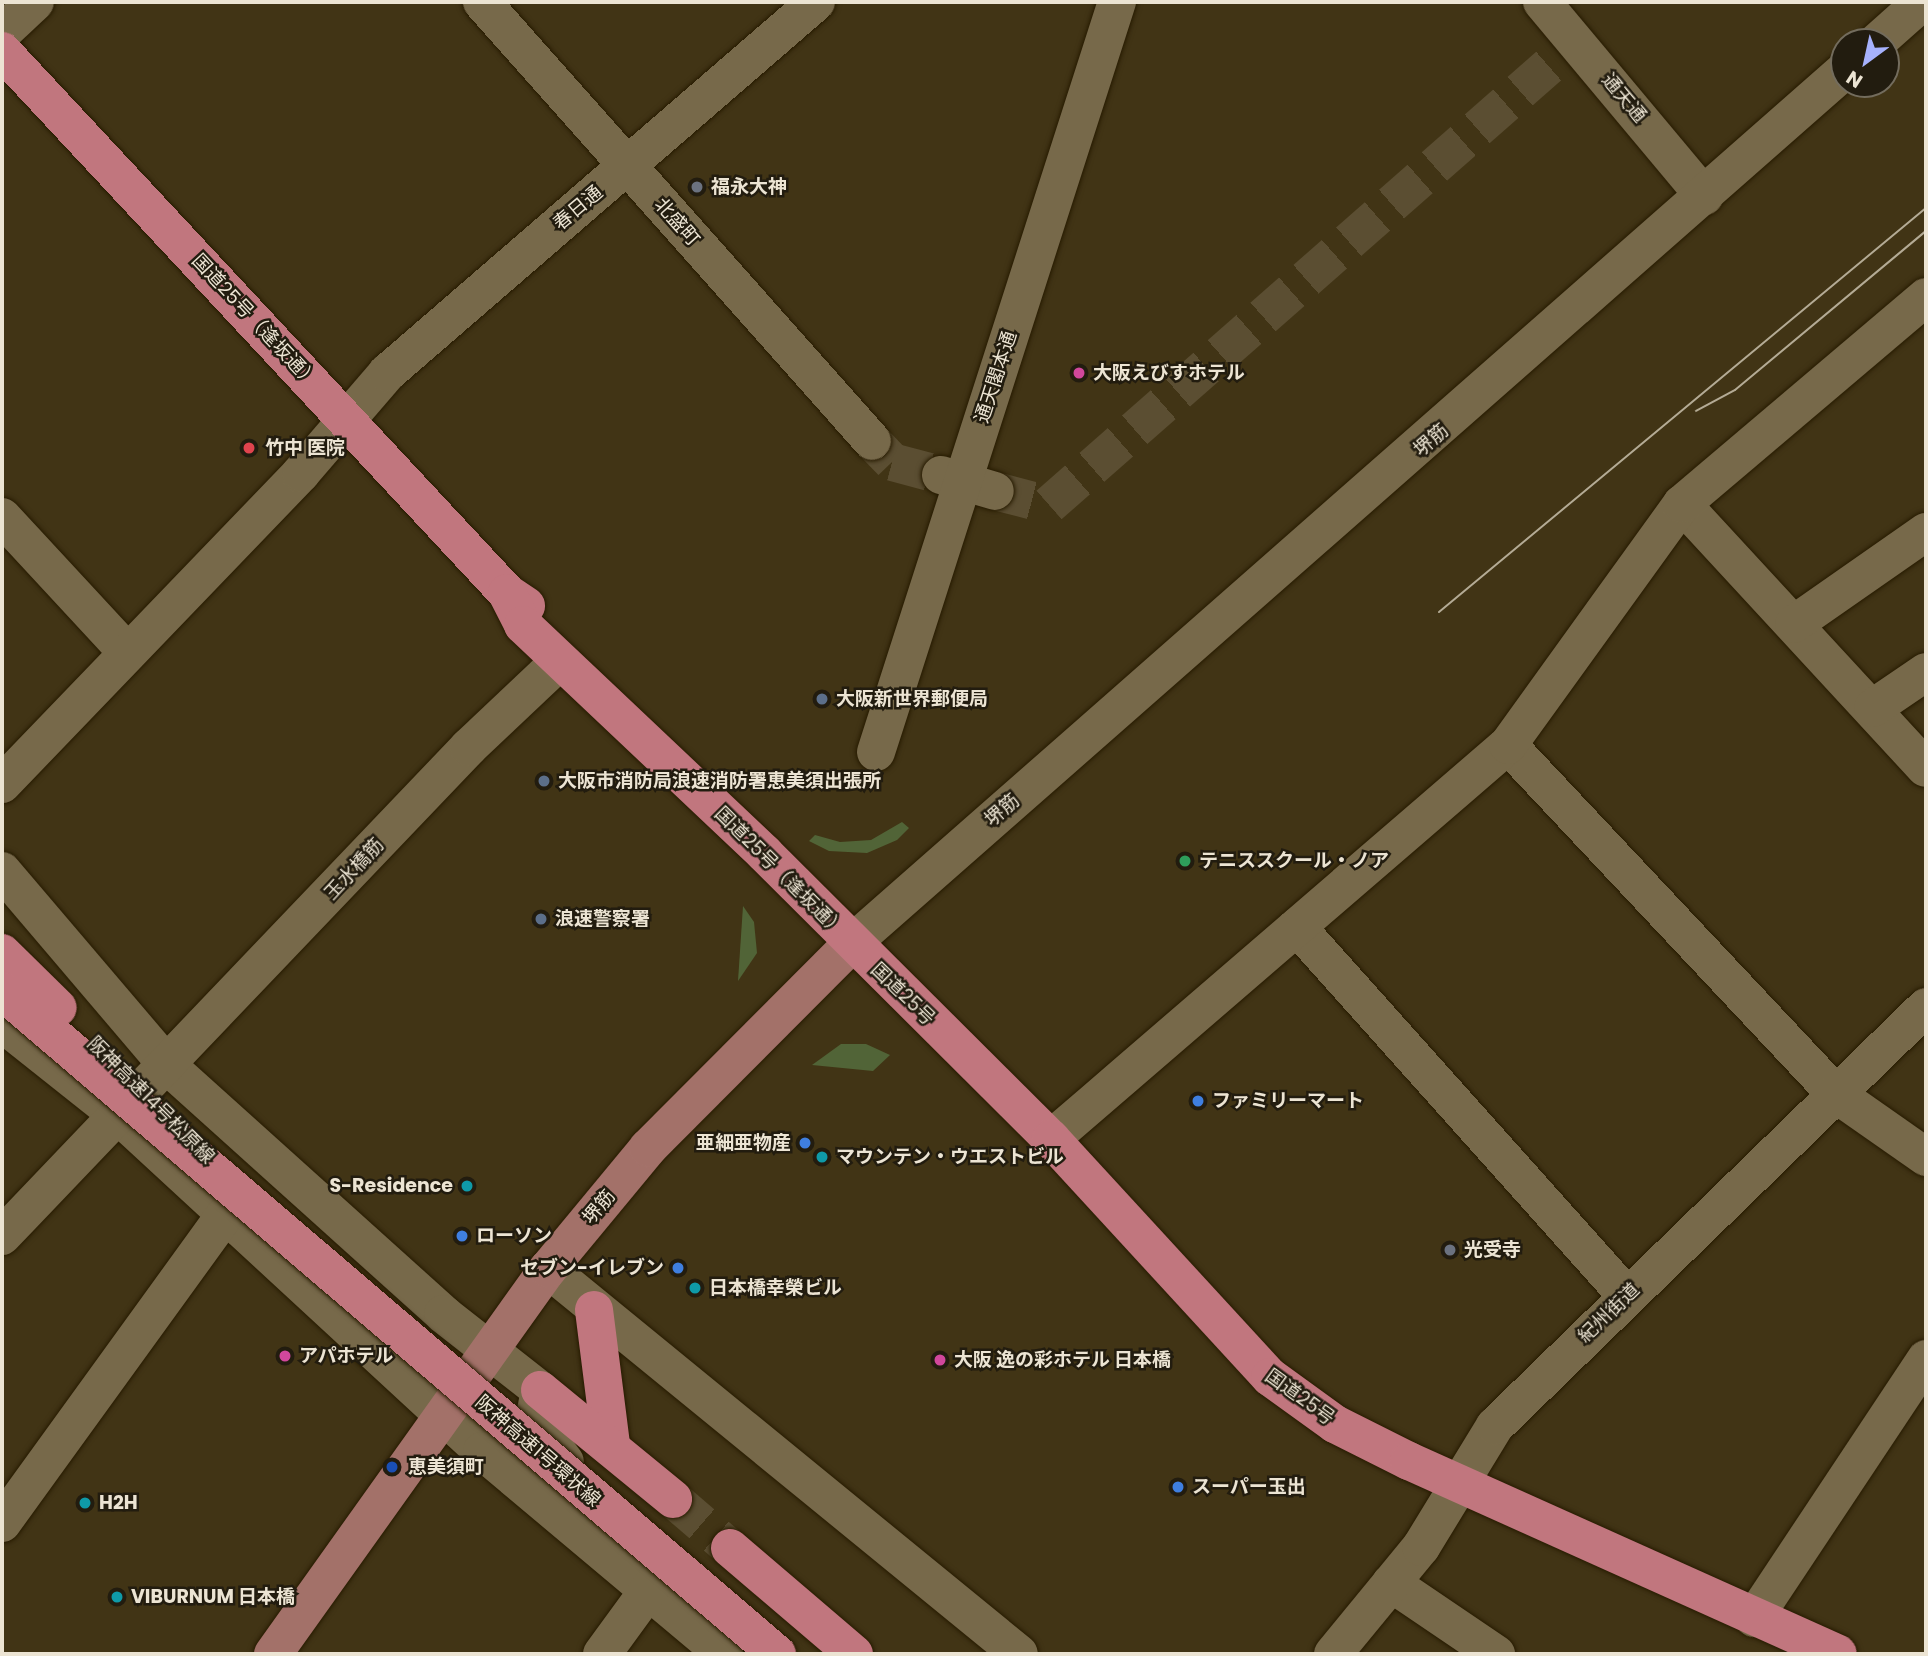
<!DOCTYPE html>
<html>
<head>
<meta charset="utf-8">
<style>
  body { margin:0 }
  #map { position:relative; width:1928px; height:1656px; overflow:hidden; background:#413415; font-family:Poppins,"Noto Sans JP",sans-serif }
  div>[style] { position:absolute }
  [style*='--x'] { left:calc(var(--x)*1px); top:calc(var(--y)*1px); width:calc(var(--w)*1px); rotate:calc(var(--a)*1deg) }
  .green>* { inset:0; background:#516437 }
  .minor-tunnel>* { height:38px; margin-top:-19px; transform-origin:0; background:repeating-linear-gradient(90deg,#5b4e32 0 38px,transparent 0 57px) }
  .highway-tunnel>* { height:38px; margin-top:-19px; transform-origin:0; background:repeating-linear-gradient(90deg,#5b4e32 0 38px,transparent 0 57px) }
  .roads { filter:drop-shadow(0 0 2px #271b00) drop-shadow(0 0 2px #271b00) }
  .minor>* { height:38px; margin:-19px; padding:0 19px; transform-origin:19px; border-radius:19px; background:#77694a }
  .major>* { height:38px; margin:-19px; padding:0 19px; transform-origin:19px; border-radius:19px; background:#a37169 }
  .highway>* { height:38px; margin:-19px; padding:0 19px; transform-origin:19px; border-radius:19px; background:#c1767e }
  .tram>* { height:2px; margin:-1px; padding:0 1px; transform-origin:1px; border-radius:1px; background:#b4ab95 }
  .bridges { filter:drop-shadow(0 0 2px #271b00) drop-shadow(0 0 2px #271b00) }
  .highway-bridge>* { height:38px; margin:-19px; padding:0 19px; transform-origin:19px; border-radius:19px; background:#c1767e }
  .dots>* { width:19px; height:19px; translate:-50% -50%; box-sizing:border-box; border:4px solid #221c0f; border-radius:50% }
  span { translate:-50% -50%; white-space:nowrap; text-align:center; line-height:1.15; -webkit-text-stroke:5px #221c0f; paint-order:stroke }
  .street-label { font-size:19px; color:#ece4d3 }
  .poi-label { font-size:19px; color:#ece4d3; font-weight:700 }
  .left { translate:0 -50%; text-align:left }
  .right { translate:-100% -50%; text-align:right }
  .frame { position:absolute; inset:0; border:4px solid #ece4d3; pointer-events:none }
  .north { position:absolute; left:1830px; top:28px; width:70px; height:70px; box-sizing:border-box; background:#221c0f; border:2px solid #736c5d; border-radius:50%; rotate:213deg; font-size:19px; font-weight:700; line-height:28px; text-align:center; color:#ece4d3 }
  .north::after { content:''; display:block; margin:auto; width:24px; height:32px; background:#a6b1fc; clip-path:polygon(50% 0,100% 100%,50% 72%,0 100%) }
</style>
</head>
<body>
<div id="map">
  <div class="green">
    <div style="clip-path:polygon(902px 822px,909px 828px,897px 840px,867px 853px,829px 851px,809px 841px,815px 835px,840px 842px,871px 840px)"></div>
    <div style="clip-path:polygon(743px 906px,754px 922px,757px 953px,738px 981px)"></div>
    <div style="clip-path:polygon(841px 1044px,866px 1044px,890px 1055px,873px 1071px,812px 1065px)"></div>
  </div>
  <div class="minor-tunnel">
    <div style="--x:872;--y:441;--w:29;--a:46"></div>
    <div style="--x:892;--y:462;--w:51;--a:14.9"></div>
    <div style="--x:995;--y:491;--w:56;--a:14.5"></div>
    <div style="--x:1049;--y:505;--w:680;--a:-41.3"></div>
  </div>
  <div class="highway-tunnel">
    <div style="--x:673;--y:1499;--w:75;--a:40.7"></div>
  </div>
  <div class="roads">
    <div class="minor">
      <div style="--x:482;--y:2;--w:587;--a:48.38"></div>
      <div style="--x:1542;--y:2;--w:253;--a:50.1"></div>
      <div style="--x:2;--y:33;--w:45;--a:-43.2"></div>
      <div style="--x:1877;--y:42;--w:60;--a:-41.6"></div>
      <div style="--x:941;--y:475;--w:56;--a:16.5"></div>
      <div style="--x:1682;--y:504;--w:359;--a:47.3"></div>
      <div style="--x:2;--y:517;--w:185;--a:47.2"></div>
      <div style="--x:1794;--y:624;--w:161;--a:-34.9"></div>
      <div style="--x:1873;--y:708;--w:64;--a:-34.2"></div>
      <div style="--x:1508;--y:745;--w:479;--a:46.8"></div>
      <div style="--x:1836;--y:1094;--w:110;--a:35"></div>
      <div style="--x:876;--y:752;--w:788;--a:-72.19"></div>
      <div style="--x:2;--y:784;--w:431;--a:-46.1"></div>
      <div style="--x:301;--y:473;--w:132;--a:-49.3"></div>
      <div style="--x:387;--y:373;--w:567;--a:-40.85"></div>
      <div style="--x:2;--y:871;--w:256;--a:49.6"></div>
      <div style="--x:168;--y:1066;--w:370;--a:42"></div>
      <div style="--x:443;--y:1314;--w:123;--a:38.1"></div>
      <div style="--x:540;--y:1390;--w:31;--a:101"></div>
      <div style="--x:534;--y:1420;--w:52;--a:53.6"></div>
      <div style="--x:1297;--y:927;--w:495;--a:48.2"></div>
      <div style="--x:851;--y:944;--w:1322;--a:-41.32"></div>
      <div style="--x:2;--y:1023;--w:149;--a:38.5"></div>
      <div style="--x:119;--y:1116;--w:494;--a:42.7"></div>
      <div style="--x:482;--y:1451;--w:316;--a:40"></div>
      <div style="--x:1051;--y:1139;--w:603;--a:-40.77"></div>
      <div style="--x:1508;--y:745;--w:297;--a:-54.2"></div>
      <div style="--x:1682;--y:504;--w:320;--a:-40.3"></div>
      <div style="--x:2;--y:1236;--w:676;--a:-46.32"></div>
      <div style="--x:469;--y:747;--w:124;--a:-43.4"></div>
      <div style="--x:548;--y:1269;--w:608;--a:39.26"></div>
      <div style="--x:2;--y:1523;--w:379;--a:-54.1"></div>
      <div style="--x:1391;--y:1583;--w:127;--a:34.1"></div>
      <div style="--x:1754;--y:1618;--w:311;--a:-56.4"></div>
      <div style="--x:602;--y:1654;--w:105;--a:-53.9"></div>
      <div style="--x:1333;--y:1654;--w:139;--a:-50.6"></div>
      <div style="--x:1421;--y:1547;--w:142;--a:-58.6"></div>
      <div style="--x:1495;--y:1426;--w:601;--a:-44.19"></div>
    </div>
    <div class="major">
      <div style="--x:273;--y:1654;--w:473;--a:-54.5"></div>
      <div style="--x:548;--y:1269;--w:157;--a:-50.4"></div>
      <div style="--x:648;--y:1148;--w:288;--a:-45.1"></div>
    </div>
    <div class="highway">
      <div style="--x:2;--y:51;--w:741;--a:47.02"></div>
      <div style="--x:507;--y:593;--w:23;--a:34"></div>
      <div style="--x:507;--y:593;--w:36;--a:63"></div>
      <div style="--x:523;--y:625;--w:333;--a:43.4"></div>
      <div style="--x:765;--y:854;--w:404;--a:44.9"></div>
      <div style="--x:1051;--y:1139;--w:323;--a:47.4"></div>
      <div style="--x:1270;--y:1377;--w:80;--a:35.9"></div>
      <div style="--x:1335;--y:1424;--w:83;--a:26.6"></div>
      <div style="--x:1409;--y:1461;--w:470;--a:24.2"></div>
      <div style="--x:594;--y:1310;--w:136;--a:82.8"></div>
      <div style="--x:540;--y:1390;--w:172;--a:39.3"></div>
      <div style="--x:730;--y:1548;--w:163;--a:40.5"></div>
    </div>
  </div>
  <div class="tram">
    <div style="--x:1696;--y:411;--w:44;--a:-28.3"></div>
    <div style="--x:1735;--y:390;--w:249;--a:-39.8"></div>
    <div style="--x:1439;--y:612;--w:633;--a:-39.68"></div>
  </div>
  <div class="bridges">
    <div class="highway-bridge">
      <div style="--x:2;--y:953;--w:78;--a:44.5"></div>
      <div style="--x:2;--y:991;--w:1020;--a:40.55"></div>
    </div>
  </div>
  <div class="dots">
    <div style="left:697px;top:187px;background:#6b7280"></div>
    <div style="left:1079px;top:373px;background:#d1479c"></div>
    <div style="left:249px;top:448px;background:#e0444e"></div>
    <div style="left:822px;top:699px;background:#5c6f8a"></div>
    <div style="left:544px;top:781px;background:#5c6f8a"></div>
    <div style="left:1185px;top:861px;background:#2e9e5b"></div>
    <div style="left:541px;top:919px;background:#5c6f8a"></div>
    <div style="left:1198px;top:1101px;background:#3f7fe0"></div>
    <div style="left:805px;top:1143px;background:#3f7fe0"></div>
    <div style="left:822px;top:1157px;background:#0f9aa8"></div>
    <div style="left:467px;top:1186px;background:#0f9aa8"></div>
    <div style="left:462px;top:1236px;background:#3f7fe0"></div>
    <div style="left:1450px;top:1250px;background:#6b7280"></div>
    <div style="left:678px;top:1268px;background:#3f7fe0"></div>
    <div style="left:695px;top:1288px;background:#0f9aa8"></div>
    <div style="left:285px;top:1356px;background:#d1479c"></div>
    <div style="left:940px;top:1360px;background:#d1479c"></div>
    <div style="left:392px;top:1467px;background:#1a4fb4"></div>
    <div style="left:1178px;top:1487px;background:#3f7fe0"></div>
    <div style="left:85px;top:1503px;background:#0f9aa8"></div>
    <div style="left:117px;top:1597px;background:#0f9aa8"></div>
  </div>
  <div class="street-label">
    <span style="left:1624px;top:98px;rotate:50deg">通天通</span>
    <span style="left:578px;top:208px;rotate:-40deg">春日通</span>
    <span style="left:677px;top:222px;rotate:48deg">北盛町</span>
    <span style="left:255px;top:321px;rotate:47deg">国道25号（逢坂通）</span>
    <span style="left:996px;top:377px;rotate:-72deg">通天閣本通</span>
    <span style="left:1431px;top:440px;rotate:-41deg">堺筋</span>
    <span style="left:1002px;top:810px;rotate:-41deg">堺筋</span>
    <span style="left:354px;top:869px;rotate:-47deg">玉水橋筋</span>
    <span style="left:780px;top:872px;rotate:45deg">国道25号（逢坂通）</span>
    <span style="left:903px;top:994px;rotate:44deg">国道25号</span>
    <span style="left:151px;top:1100px;rotate:45deg">阪神高速14号松原線</span>
    <span style="left:599px;top:1207px;rotate:-50deg">堺筋</span>
    <span style="left:1609px;top:1313px;rotate:-44deg">紀州街道</span>
    <span style="left:1300px;top:1397px;rotate:36deg">国道25号</span>
    <span style="left:538px;top:1451px;rotate:41deg">阪神高速1号環状線</span>
  </div>
  <div class="poi-label">
    <span class="left" style="left:711px;top:187px">福永大神</span>
    <span class="left" style="left:1093px;top:373px">大阪えびすホテル</span>
    <span class="left" style="left:265px;top:448px">竹中 医院</span>
    <span class="left" style="left:836px;top:699px">大阪新世界郵便局</span>
    <span class="left" style="left:558px;top:781px">大阪市消防局浪速消防署恵美須出張所</span>
    <span class="left" style="left:1199px;top:861px">テニススクール・ノア</span>
    <span class="left" style="left:555px;top:919px">浪速警察署</span>
    <span class="left" style="left:1212px;top:1101px">ファミリーマート</span>
    <span class="right" style="left:791px;top:1143px">亜細亜物産</span>
    <span class="left" style="left:836px;top:1157px">マウンテン・ウエストビル</span>
    <span class="right" style="left:453px;top:1186px">S-Residence</span>
    <span class="left" style="left:476px;top:1236px">ローソン</span>
    <span class="left" style="left:1464px;top:1250px">光受寺</span>
    <span class="right" style="left:664px;top:1268px">セブン-イレブン</span>
    <span class="left" style="left:709px;top:1288px">日本橋幸榮ビル</span>
    <span class="left" style="left:299px;top:1356px">アパホテル</span>
    <span class="left" style="left:954px;top:1360px">大阪 逸の彩ホテル 日本橋</span>
    <span class="left" style="left:408px;top:1467px">恵美須町</span>
    <span class="left" style="left:1192px;top:1487px">スーパー玉出</span>
    <span class="left" style="left:99px;top:1503px">H2H</span>
    <span class="left" style="left:131px;top:1597px">VIBURNUM 日本橋</span>
  </div>
  <div class="frame"></div>
  <div class="north">N</div>
</div>
</body>
</html>
